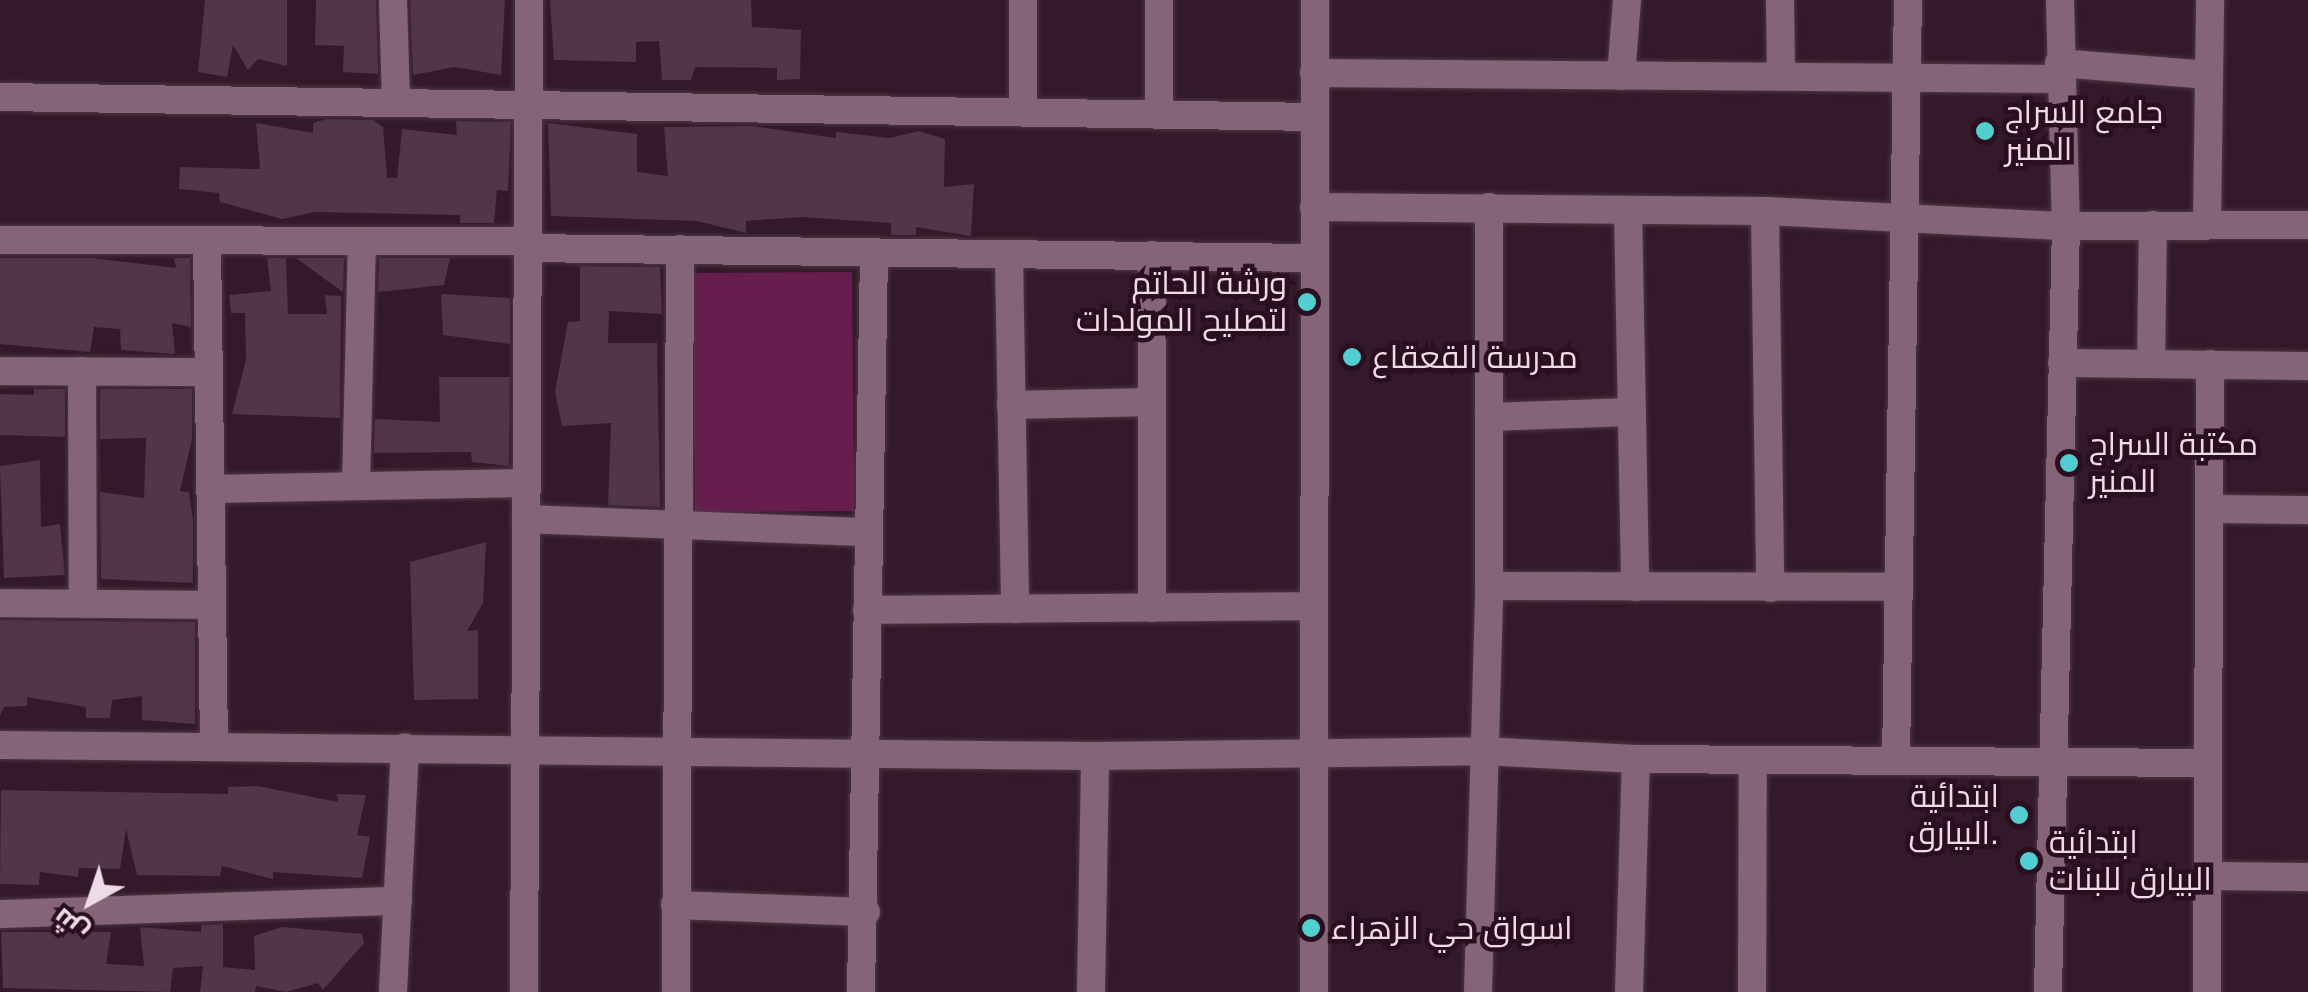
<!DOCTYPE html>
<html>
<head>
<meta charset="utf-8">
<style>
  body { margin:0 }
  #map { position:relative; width:2308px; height:992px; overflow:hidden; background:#331929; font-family:Helvetica,Cairo,sans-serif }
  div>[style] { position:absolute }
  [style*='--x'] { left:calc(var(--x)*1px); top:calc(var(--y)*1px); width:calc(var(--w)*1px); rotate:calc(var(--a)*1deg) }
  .green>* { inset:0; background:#681d4f }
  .building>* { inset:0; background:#523547 }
  .roads { filter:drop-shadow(0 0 2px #4d3845) drop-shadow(0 0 2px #4d3845) }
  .minor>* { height:28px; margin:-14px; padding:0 14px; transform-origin:14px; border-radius:14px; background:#846476 }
  .dots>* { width:28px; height:28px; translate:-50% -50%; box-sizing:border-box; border:5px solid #290f1f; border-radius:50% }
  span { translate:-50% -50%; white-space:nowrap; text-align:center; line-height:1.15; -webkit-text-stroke:9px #290f1f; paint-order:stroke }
  .poi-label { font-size:32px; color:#eddbe5 }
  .left { translate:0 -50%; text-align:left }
  .right { translate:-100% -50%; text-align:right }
  .north { position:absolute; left:40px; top:852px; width:100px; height:100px; -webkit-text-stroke:8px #290f1f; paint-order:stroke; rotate:220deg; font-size:28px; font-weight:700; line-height:40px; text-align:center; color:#eddbe5 }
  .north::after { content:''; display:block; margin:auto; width:35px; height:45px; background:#eddbe5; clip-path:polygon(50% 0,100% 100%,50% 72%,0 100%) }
</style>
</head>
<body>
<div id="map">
  <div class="green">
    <div style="clip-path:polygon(852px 272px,854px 511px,695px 512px,693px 273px)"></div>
  </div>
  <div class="building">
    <div style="clip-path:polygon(205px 0,287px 0,287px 66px,258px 59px,248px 70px,233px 45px,227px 77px,198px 72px)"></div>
    <div style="clip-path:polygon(316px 0,376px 0,378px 74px,343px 72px,344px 46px,315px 45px)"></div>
    <div style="clip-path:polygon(410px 0,505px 0,501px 75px,455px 67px,413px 75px)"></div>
    <div style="clip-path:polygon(550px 0,751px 0,752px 27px,801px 30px,800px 79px,777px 80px,777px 68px,695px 67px,691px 80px,662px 80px,659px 41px,636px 42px,636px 62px,554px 60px)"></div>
    <div style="clip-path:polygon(327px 119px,373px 120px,383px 127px,387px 178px,397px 178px,402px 129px,457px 135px,456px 121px,511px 122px,508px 191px,497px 190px,494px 223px,460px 223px,460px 215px,315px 212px,282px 219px,220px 202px,219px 193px,179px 189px,180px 167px,260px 169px,256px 123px,313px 133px,313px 123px)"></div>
    <div style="clip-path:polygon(548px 123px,637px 134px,637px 172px,668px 176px,664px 127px,752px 126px,836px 138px,836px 132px,889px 138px,919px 131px,945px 139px,944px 187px,974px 184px,971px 236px,916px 227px,916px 235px,891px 235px,891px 223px,801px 217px,746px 221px,746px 233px,697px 221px,551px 216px)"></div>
    <div style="clip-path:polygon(0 258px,92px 258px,176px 268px,174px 258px,190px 258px,191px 327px,172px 323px,175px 354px,121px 350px,120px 329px,94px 327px,90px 352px,0 344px)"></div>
    <div style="clip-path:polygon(267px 258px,286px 258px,288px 314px,327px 314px,325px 295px,341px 296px,340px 418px,232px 414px,246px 360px,245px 313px,231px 313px,229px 295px,271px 291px)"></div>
    <div style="clip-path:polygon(296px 258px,344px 258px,343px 292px,326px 280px)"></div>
    <div style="clip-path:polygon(379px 258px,450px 258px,444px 285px,378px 292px)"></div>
    <div style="clip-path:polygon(580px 266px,660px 267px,662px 314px,609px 311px,608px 343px,657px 343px,660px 507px,608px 505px,611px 423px,562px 426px,555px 392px,568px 322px,580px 321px)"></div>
    <div style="clip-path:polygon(441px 294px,510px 298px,510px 344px,443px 335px)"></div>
    <div style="clip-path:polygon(439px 377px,510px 377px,509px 466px,472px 462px,471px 452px,374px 453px,375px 419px,440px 422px)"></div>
    <div style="clip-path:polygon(34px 389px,65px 389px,65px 437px,0 435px,0 394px,34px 395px)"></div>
    <div style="clip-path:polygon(100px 389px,192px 389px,192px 439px,180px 491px,189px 492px,193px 520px,193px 583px,101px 579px,100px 492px,144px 498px,146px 438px,100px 439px)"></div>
    <div style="clip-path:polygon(40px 460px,41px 527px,60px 524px,65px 575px,4px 578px,0 466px)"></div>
    <div style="clip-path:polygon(486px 542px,483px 603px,467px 631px,478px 630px,478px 699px,414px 700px,410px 562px)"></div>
    <div style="clip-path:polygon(0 620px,195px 622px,195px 724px,142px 720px,142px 696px,112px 700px,110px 718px,86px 718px,86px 707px,27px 697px,27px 706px,4px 707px,0 716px)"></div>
    <div style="clip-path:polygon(258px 786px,338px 802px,337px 794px,366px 795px,357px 835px,370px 837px,362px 878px,273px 872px,273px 879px,222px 866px,220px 876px,137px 875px,126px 829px,120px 869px,79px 868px,78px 877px,40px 872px,39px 885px,0 884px,1px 790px,228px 794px,228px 787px)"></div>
    <div style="clip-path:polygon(223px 924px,223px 967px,255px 970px,254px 936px,282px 927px,362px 934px,364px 943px,323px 990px,318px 983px,286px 992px,256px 986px,255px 992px,200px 992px,203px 966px,173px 968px,170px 992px,3px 988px,1px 932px,111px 932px,106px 964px,144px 966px,140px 927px,201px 932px,201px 925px)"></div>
  </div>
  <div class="roads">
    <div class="minor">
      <div style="--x:393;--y:0;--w:102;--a:88.3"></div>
      <div style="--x:1023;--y:0;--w:109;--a:90"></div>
      <div style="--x:1159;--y:0;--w:111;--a:90"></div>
      <div style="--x:1780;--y:0;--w:76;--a:89.2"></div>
      <div style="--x:2060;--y:0;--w:226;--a:88.5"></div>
      <div style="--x:2066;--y:226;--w:242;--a:-0.2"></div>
      <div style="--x:2059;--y:63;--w:150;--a:4.6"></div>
      <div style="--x:1314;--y:73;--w:745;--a:0.46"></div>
      <div style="--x:1621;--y:76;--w:76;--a:-85.5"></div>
      <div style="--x:0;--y:97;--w:1315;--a:0.87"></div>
      <div style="--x:1314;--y:207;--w:451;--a:0.5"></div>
      <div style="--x:1765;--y:211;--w:301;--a:2.9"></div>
      <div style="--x:2066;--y:226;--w:766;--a:91.35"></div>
      <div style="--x:1628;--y:211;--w:376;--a:88.9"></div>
      <div style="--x:1765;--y:211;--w:377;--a:89.2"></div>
      <div style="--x:2207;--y:224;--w:224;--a:-89.2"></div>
      <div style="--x:0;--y:240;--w:526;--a:0.11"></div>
      <div style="--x:207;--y:243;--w:503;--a:89.2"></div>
      <div style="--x:526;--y:248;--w:788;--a:0.73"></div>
      <div style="--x:1009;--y:257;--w:352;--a:89"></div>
      <div style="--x:2062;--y:363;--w:246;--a:0.7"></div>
      <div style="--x:2151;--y:364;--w:139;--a:-89.2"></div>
      <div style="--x:0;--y:371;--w:209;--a:0.3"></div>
      <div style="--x:82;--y:371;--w:233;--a:89.8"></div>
      <div style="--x:1011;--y:405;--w:141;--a:-1.2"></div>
      <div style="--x:1489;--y:417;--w:142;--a:-2"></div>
      <div style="--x:356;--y:485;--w:244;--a:-88.6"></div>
      <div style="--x:210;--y:489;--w:315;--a:-1.1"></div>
      <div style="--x:2210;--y:509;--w:98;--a:0.6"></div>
      <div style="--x:526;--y:519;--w:342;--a:2.2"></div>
      <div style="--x:1489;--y:586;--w:410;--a:0.1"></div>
      <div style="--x:0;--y:603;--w:212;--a:0.5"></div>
      <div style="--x:1152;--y:608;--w:353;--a:-90"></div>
      <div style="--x:867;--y:610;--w:447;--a:-0.5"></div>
      <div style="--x:0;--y:745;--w:1095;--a:0.58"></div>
      <div style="--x:1095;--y:756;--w:388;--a:-0.7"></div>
      <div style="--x:1483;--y:751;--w:153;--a:3"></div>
      <div style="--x:1636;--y:759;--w:572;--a:0.4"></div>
      <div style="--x:1896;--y:760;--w:760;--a:-89.1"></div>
      <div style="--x:2208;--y:876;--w:100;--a:0.6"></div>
      <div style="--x:675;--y:905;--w:191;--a:2.1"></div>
      <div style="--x:0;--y:914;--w:398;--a:-1.9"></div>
      <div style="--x:393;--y:992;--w:245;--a:-87.2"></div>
      <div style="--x:524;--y:992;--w:992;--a:-89.71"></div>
      <div style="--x:676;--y:992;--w:743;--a:-89.69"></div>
      <div style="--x:861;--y:992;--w:740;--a:-88.99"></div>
      <div style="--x:1091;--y:992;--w:236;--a:-89"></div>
      <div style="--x:1314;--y:992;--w:992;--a:-89.94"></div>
      <div style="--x:1478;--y:992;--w:406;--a:-88.4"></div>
      <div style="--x:1489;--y:586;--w:379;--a:-90"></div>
      <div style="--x:1629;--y:992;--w:233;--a:-88.3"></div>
      <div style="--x:1752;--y:992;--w:232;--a:-89.8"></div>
      <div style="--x:2207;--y:992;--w:628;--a:-89.73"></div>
    </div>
  </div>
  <div class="dots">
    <div style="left:1985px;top:131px;background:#52cdd0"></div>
    <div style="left:1307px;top:302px;background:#52cdd0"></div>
    <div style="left:1352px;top:357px;background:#52cdd0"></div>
    <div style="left:2069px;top:463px;background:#52cdd0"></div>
    <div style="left:2019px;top:815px;background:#52cdd0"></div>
    <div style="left:2029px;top:861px;background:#52cdd0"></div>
    <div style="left:1311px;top:928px;background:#52cdd0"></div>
  </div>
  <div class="poi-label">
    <span class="left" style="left:2005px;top:131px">جامع السراج<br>المنير</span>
    <span class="right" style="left:1287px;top:302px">ورشة الحاتم<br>لتصليح المولدات</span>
    <span class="left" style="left:1372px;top:357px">مدرسة القعقاع</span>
    <span class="left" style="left:2089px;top:463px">مكتبة السراج<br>المنير</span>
    <span class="right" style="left:1999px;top:815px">ابتدائية<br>البيارق.</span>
    <span class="left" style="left:2049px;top:861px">ابتدائية<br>البيارق للبنات</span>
    <span class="left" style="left:1331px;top:928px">اسواق حي الزهراء</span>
  </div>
  <div class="north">ش</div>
</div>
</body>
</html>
